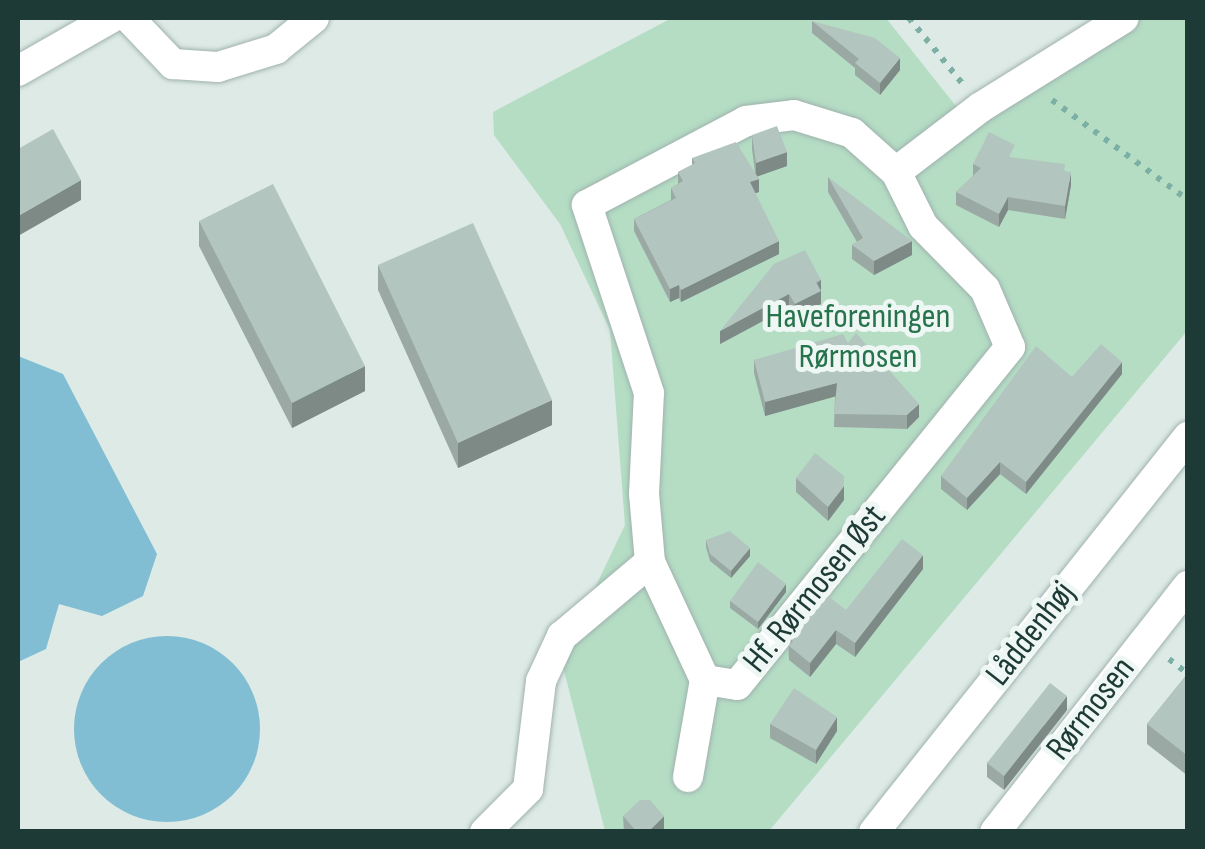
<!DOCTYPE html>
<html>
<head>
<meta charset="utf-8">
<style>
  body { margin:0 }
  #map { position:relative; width:1205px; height:849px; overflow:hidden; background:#ddeae6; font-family:"Sofia Sans Condensed",sans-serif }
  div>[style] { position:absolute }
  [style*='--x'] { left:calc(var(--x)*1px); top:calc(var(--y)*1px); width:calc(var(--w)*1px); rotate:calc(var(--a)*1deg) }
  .green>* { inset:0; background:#b4ddc4 }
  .water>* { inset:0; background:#81bed3 }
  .round { border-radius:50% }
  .path>* { height:6px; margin-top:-3px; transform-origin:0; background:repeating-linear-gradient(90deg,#7cb0a5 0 5px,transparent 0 13px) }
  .roads { filter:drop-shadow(0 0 2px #a0b2ae) drop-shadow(0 0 2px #a0b2ae) }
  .minor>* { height:30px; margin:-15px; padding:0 15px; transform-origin:15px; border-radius:15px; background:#fff }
  .wall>* { inset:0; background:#9aa9a4 }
  .shaded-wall>* { inset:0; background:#7d8a86 }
  .building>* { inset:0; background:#b3c5bf }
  span { translate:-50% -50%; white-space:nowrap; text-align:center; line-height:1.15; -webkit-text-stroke:10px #eef7f3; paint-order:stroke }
  .park-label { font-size:35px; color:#26734c }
  .street-label { font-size:35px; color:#1e3a36 }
  .frame { position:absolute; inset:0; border:20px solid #1e3a36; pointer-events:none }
</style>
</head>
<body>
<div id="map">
  <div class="green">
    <div style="clip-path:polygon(672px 18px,886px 18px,959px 110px,1097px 18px,1187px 18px,1187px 331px,769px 831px,605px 831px,561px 659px,625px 525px,610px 330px,560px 224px,494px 135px,493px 112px)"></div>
  </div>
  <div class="water">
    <div style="clip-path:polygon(18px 356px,63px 374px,157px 554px,143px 596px,102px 616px,59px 604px,46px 649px,18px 662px)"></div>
    <div class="round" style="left:74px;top:636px;width:186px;height:186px"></div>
  </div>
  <div class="path">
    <div style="--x:909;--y:18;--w:84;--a:50.8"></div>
    <div style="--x:1052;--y:100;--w:169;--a:36.3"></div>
    <div style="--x:1169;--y:659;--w:24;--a:38"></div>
  </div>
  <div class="roads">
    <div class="minor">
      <div style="--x:129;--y:18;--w:64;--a:46.3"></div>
      <div style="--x:173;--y:64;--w:45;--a:3.8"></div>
      <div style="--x:218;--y:67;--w:61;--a:-17.2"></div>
      <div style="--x:276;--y:49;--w:49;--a:-39.2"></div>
      <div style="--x:18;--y:71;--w:107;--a:-29.7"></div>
      <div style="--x:794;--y:115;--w:61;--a:17.2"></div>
      <div style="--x:852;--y:133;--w:59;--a:41.6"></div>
      <div style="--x:896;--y:172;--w:60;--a:63.4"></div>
      <div style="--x:923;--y:226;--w:88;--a:45.5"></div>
      <div style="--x:985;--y:289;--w:63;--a:66.7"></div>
      <div style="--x:1010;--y:347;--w:434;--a:128.9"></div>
      <div style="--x:737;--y:685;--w:32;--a:-171"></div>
      <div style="--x:705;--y:680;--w:130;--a:-115"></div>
      <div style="--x:650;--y:562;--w:68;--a:-95"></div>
      <div style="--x:644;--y:494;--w:101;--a:-87.2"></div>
      <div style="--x:649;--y:393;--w:198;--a:-108.3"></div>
      <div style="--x:587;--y:205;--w:180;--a:-27.8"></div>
      <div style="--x:746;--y:121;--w:48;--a:-7.1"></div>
      <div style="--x:896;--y:172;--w:107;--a:-37.4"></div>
      <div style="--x:981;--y:107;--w:168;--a:-31.9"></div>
      <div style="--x:688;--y:777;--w:98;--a:-80.1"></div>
      <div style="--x:485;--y:832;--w:61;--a:-45"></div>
      <div style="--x:528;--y:789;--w:109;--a:-83.1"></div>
      <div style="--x:541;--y:681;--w:50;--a:-65"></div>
      <div style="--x:562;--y:636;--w:115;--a:-40.1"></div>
      <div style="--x:874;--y:832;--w:505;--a:-51.52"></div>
      <div style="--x:995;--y:832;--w:313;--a:-51.9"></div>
    </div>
  </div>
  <div class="wall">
    <div style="clip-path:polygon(812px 21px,900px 70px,880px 95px,855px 75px,855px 68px,812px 33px)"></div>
    <div style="clip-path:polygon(752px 135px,787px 166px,757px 176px,759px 192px,755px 193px,779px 254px,681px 302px,679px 298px,670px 302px,634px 231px,634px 219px,671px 200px,671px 188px,678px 184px,678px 172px,692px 165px,692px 158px,755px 172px,752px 149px)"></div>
    <div style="clip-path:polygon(1015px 158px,1065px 171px,1071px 185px,1065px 219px,1008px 210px,999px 227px,956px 205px,956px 192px,973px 176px,973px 164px)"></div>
    <div style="clip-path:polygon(828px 177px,912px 255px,874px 275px,852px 259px,852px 245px,857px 242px,828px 192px)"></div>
    <div style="clip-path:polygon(199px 221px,365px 391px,292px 428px,199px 246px)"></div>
    <div style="clip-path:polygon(774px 264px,821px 280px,821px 304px,795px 318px,789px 307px,720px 344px)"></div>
    <div style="clip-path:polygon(378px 265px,552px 425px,458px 468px,378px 290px)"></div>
    <div style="clip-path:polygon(848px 343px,919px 417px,907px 429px,834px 427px,835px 396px,765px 416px,754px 373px,754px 360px)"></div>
    <div style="clip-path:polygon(1122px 374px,1026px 494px,1000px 474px,967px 510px,941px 489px,941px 476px,1072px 377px)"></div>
    <div style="clip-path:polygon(796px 478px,844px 500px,828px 521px,796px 492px)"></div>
    <div style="clip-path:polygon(706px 540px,750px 556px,731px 578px,710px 561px,706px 547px)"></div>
    <div style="clip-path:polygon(923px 569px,855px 657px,836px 644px,810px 677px,789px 660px,788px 638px,821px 604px,846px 610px)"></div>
    <div style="clip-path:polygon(786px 592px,758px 629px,730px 608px,730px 601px)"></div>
    <div style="clip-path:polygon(1188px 673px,1188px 776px,1147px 744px,1147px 724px)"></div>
    <div style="clip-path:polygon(1067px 710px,1004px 790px,987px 777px,987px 763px)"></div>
    <div style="clip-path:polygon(770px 724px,837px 731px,816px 764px,770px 738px)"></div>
    <div style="clip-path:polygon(623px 816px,664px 830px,663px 832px,624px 832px)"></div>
  </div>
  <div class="shaded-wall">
    <div style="clip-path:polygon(900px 58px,900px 70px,880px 95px,880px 83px)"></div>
    <div style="clip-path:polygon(787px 152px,787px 166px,756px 177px,756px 163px)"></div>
    <div style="clip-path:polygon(1071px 172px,1071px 185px,1065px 219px,1065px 206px)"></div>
    <div style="clip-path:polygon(759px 179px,759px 192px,750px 195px,750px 182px)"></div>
    <div style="clip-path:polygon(81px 180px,81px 200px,18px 236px,18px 216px)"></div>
    <div style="clip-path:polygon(1008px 197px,1008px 210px,999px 227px,999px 214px)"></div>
    <div style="clip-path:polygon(779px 241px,779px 254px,681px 302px,681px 290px)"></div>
    <div style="clip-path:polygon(912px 241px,912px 255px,874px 275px,874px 261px)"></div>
    <div style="clip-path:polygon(821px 280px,821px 304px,795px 318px,795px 304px)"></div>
    <div style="clip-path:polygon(679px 285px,679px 298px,670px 302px,670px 289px)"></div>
    <div style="clip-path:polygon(789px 294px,789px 307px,720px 344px,720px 331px)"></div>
    <div style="clip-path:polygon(1122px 362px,1122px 374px,1026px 494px,1026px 482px)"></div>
    <div style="clip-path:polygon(365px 366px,365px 391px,292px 428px,292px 403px)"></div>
    <div style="clip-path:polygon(837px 383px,837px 396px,765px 416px,765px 402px)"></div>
    <div style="clip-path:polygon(552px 400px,552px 425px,458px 468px,458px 443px)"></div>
    <div style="clip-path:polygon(919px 404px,919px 417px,907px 429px,907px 415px)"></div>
    <div style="clip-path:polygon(1000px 462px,1000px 474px,967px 510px,967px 498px)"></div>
    <div style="clip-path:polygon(844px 486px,844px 500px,828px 521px,828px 507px)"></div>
    <div style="clip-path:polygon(750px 548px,750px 556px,731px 578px,731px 571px)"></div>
    <div style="clip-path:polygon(923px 555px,923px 569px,855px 657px,855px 643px)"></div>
    <div style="clip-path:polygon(786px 584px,786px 592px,758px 629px,758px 622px)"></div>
    <div style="clip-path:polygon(836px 630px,836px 644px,810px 677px,810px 663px)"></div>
    <div style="clip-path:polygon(1067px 696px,1067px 710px,1004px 790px,1004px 776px)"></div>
    <div style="clip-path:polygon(837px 717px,837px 731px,816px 764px,816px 750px)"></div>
    <div style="clip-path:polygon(664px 816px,664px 830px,663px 832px,648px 832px)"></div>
  </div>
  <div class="building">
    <div style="clip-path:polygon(812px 21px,875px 38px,900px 58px,880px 83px,855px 63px,859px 59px)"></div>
    <div style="clip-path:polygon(777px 126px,787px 152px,756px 163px,752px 135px)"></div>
    <div style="clip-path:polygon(53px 129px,81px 180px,18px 216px,18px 149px)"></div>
    <div style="clip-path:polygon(989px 132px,1015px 145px,1009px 157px,1065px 164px,1064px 171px,1071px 172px,1065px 206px,1008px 197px,999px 214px,956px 192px,981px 168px,973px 164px)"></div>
    <div style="clip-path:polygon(736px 142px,759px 179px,750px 182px,779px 241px,681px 290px,679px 285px,670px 289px,634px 219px,676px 198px,671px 188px,683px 181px,678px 172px,695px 163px,692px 158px)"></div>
    <div style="clip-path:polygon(828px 177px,912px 241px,874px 261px,852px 245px,863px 238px)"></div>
    <div style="clip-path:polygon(273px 184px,365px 366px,292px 403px,199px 221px)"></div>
    <div style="clip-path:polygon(473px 223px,552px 400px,458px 443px,378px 265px)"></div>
    <div style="clip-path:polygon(805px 250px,821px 280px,816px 282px,821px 291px,795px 304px,789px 294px,720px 331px,774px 264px)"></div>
    <div style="clip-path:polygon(856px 333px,919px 404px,907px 415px,834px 414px,837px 383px,765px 402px,754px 360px,843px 334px,848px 343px)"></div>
    <div style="clip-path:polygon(1101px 344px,1122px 362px,1026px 482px,1000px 462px,967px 498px,941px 476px,1036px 346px,1072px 377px)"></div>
    <div style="clip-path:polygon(815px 453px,844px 476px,844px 486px,828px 507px,796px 478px)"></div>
    <div style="clip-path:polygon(730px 531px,750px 548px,731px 571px,710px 554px,706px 540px)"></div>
    <div style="clip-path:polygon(902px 539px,923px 555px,855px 643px,836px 630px,810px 663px,789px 646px,793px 641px,788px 638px,818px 601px,821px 604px,828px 596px,846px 610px)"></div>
    <div style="clip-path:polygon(758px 562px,786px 584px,758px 622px,730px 601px)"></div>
    <div style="clip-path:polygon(1188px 673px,1188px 756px,1147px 724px)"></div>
    <div style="clip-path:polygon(1050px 683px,1067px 696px,1004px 776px,987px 763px)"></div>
    <div style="clip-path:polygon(794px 688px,837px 717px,816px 750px,770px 724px)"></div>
    <div style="clip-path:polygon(640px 800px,650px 800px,664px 816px,648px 832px,637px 832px,623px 816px)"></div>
  </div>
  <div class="park-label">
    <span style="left:858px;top:337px">Haveforeningen<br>Rørmosen</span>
  </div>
  <div class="street-label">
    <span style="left:815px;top:589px;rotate:-51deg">Hf. Rørmosen Øst</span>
    <span style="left:1031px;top:634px;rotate:-52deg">Låddenhøj</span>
    <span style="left:1091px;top:709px;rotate:-52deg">Rørmosen</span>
  </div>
  <div class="frame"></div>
</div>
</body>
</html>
